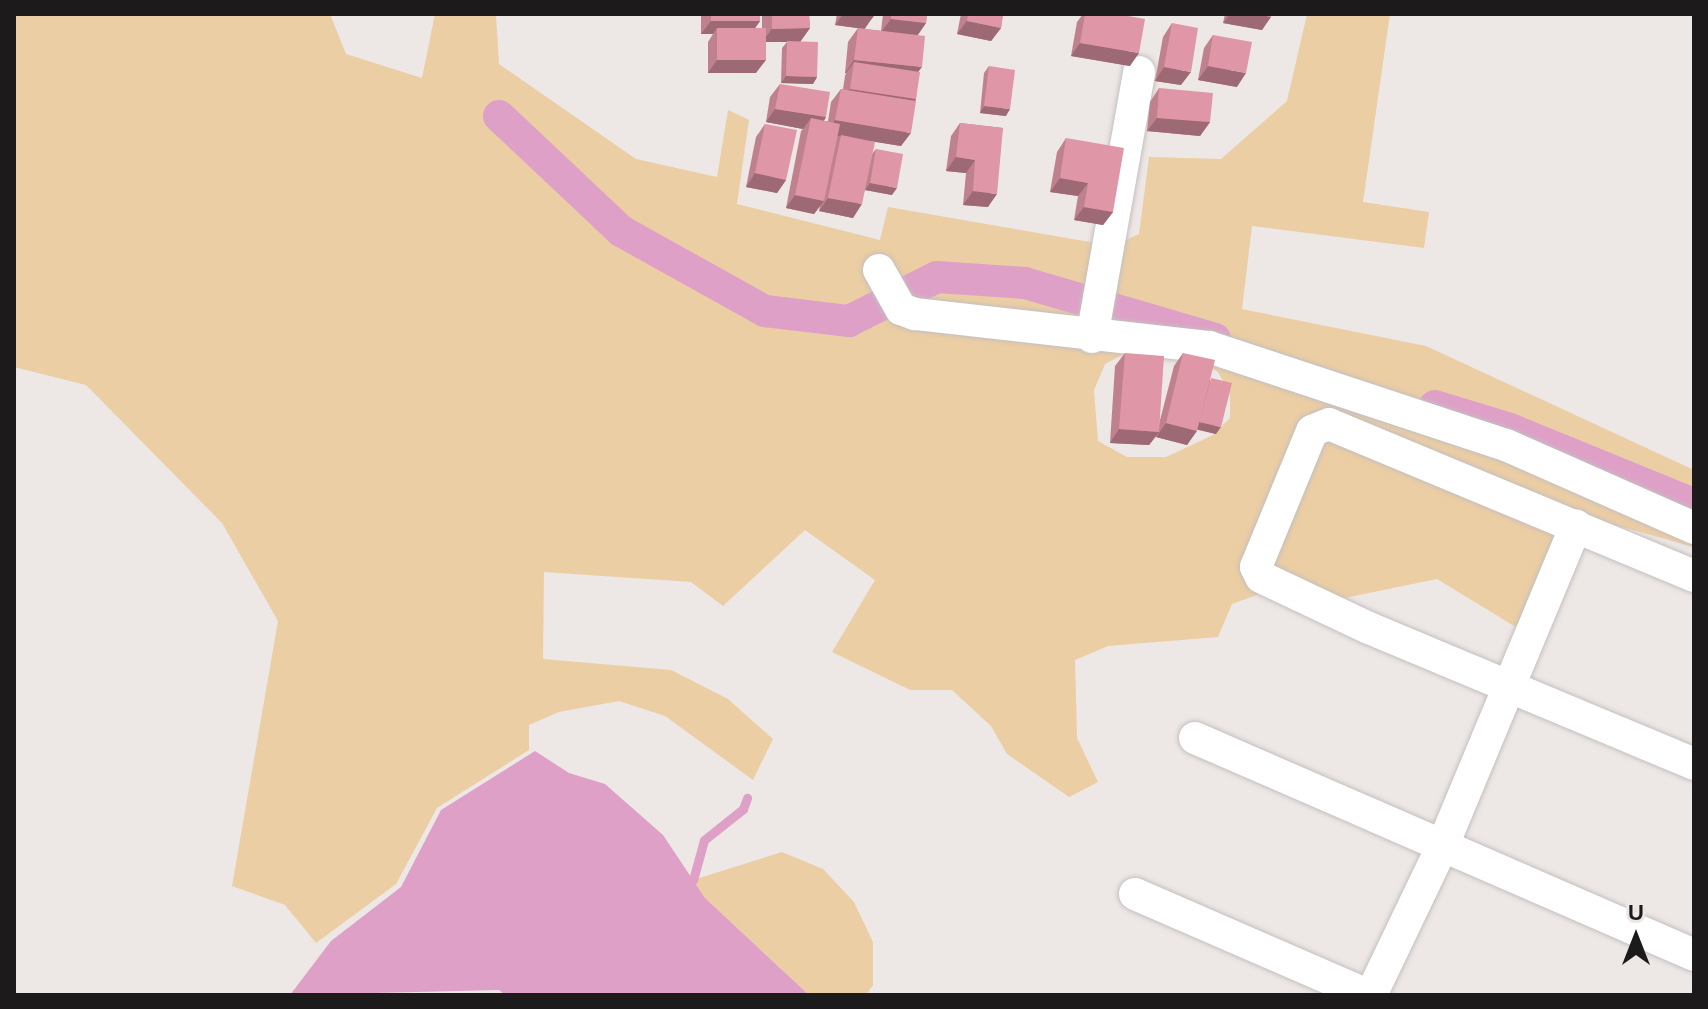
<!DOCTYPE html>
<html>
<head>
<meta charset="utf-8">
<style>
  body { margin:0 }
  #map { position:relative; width:1708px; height:1009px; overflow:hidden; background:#ede7e6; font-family:Arial,sans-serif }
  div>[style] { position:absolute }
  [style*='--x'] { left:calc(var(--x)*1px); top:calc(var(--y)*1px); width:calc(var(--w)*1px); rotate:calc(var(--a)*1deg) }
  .green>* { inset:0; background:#eccea4 }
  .water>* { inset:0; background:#dfa0c7 }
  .stream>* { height:9px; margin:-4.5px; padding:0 4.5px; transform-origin:4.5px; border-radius:4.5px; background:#dfa0c7 }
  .canal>* { height:32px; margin:-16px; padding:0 16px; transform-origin:16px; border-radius:16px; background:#dfa0c7 }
  .roads { filter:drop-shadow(0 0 2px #c4bfbe) drop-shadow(0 0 2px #c4bfbe) }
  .minor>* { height:32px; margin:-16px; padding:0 16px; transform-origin:16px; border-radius:16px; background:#fff }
  .wall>* { inset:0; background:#c0818f }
  .shaded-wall>* { inset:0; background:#9c6974 }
  .building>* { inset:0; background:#df96a6 }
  span { translate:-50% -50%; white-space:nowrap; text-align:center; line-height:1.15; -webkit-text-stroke:6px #ede7e6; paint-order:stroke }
  .frame { position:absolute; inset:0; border:16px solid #1c1a1a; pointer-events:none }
  .north { position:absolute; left:1596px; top:897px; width:80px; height:80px; -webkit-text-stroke:6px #ede7e6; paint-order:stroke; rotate:0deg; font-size:22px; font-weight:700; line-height:32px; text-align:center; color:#1c1a1a }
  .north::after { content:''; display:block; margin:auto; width:28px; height:36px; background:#1c1a1a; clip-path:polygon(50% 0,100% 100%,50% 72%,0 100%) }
</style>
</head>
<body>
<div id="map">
  <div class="green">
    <div style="clip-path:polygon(evenodd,14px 14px,330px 14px,346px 54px,422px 78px,435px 14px,496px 14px,499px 64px,636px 159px,717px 177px,728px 110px,749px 120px,737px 204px,880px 240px,888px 207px,1113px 246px,1139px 234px,1149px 157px,1221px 159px,1287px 101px,1307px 14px,1390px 14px,1363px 202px,1429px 212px,1424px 248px,1252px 226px,1242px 309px,1426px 346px,1694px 470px,1694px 547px,1575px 514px,1529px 635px,1437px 579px,1325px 602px,1302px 578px,1232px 604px,1218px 637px,1108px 646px,1075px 660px,1077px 738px,1098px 782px,1069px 797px,1007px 754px,991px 726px,952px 690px,910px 690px,832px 652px,875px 580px,805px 530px,723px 606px,691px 582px,544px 572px,543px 659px,671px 670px,728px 699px,773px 739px,753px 780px,665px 716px,619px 701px,559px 712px,529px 725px,529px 750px,437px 808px,396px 884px,316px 943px,285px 905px,232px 886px,278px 621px,222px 523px,86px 385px,14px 367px,14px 14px,1189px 353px,1218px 372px,1230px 394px,1230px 418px,1213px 435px,1166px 457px,1127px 457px,1098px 441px,1094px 390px,1105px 364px,1122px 355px,1189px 353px)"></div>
    <div style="clip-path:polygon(782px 852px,823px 869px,854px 902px,873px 942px,873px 985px,866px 995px,809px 995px,705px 898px,693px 880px)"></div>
  </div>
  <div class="water">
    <div style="clip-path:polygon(535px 751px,569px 773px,605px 784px,663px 835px,705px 898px,809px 995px,505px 995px,499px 990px,290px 995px,331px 941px,401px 887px,441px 810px)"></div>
  </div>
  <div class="stream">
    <div style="--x:693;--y:880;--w:41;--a:-74.6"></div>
    <div style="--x:704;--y:840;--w:50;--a:-38.5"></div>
    <div style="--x:743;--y:809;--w:12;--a:-70"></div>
  </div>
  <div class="canal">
    <div style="--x:499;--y:116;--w:168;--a:43.3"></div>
    <div style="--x:621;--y:231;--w:165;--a:29.1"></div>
    <div style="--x:765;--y:311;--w:85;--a:6.8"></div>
    <div style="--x:849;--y:321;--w:98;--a:-26.6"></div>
    <div style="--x:937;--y:277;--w:88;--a:3.9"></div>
    <div style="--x:1025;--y:283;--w:198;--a:16.4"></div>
    <div style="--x:1435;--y:406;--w:78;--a:17"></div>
    <div style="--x:1510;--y:429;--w:199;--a:22.2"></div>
  </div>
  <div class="roads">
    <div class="minor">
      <div style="--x:879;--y:270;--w:45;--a:60.6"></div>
      <div style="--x:901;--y:309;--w:15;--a:20"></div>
      <div style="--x:915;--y:314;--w:296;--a:6.4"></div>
      <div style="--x:1209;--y:347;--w:313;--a:18.3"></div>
      <div style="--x:1506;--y:445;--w:206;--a:23.8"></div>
      <div style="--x:1092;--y:337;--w:269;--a:-79.9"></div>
      <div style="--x:1694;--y:576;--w:395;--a:-157.4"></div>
      <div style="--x:1329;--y:424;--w:18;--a:158"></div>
      <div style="--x:1312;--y:431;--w:147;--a:112.4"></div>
      <div style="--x:1256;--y:567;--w:11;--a:63"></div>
      <div style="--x:1261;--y:577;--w:119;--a:25.3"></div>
      <div style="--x:1369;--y:628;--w:352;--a:22.7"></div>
      <div style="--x:1195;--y:738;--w:544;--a:23.5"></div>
      <div style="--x:1135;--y:894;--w:253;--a:23.5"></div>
      <div style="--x:1371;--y:995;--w:166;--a:-64.4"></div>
      <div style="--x:1443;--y:845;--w:346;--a:-67.4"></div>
    </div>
  </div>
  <div class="wall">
    <div style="clip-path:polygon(701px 14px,760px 14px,760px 21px,755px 28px,762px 28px,762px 14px,809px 14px,810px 28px,800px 42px,817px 77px,813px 84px,781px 83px,782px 48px,787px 42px,766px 42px,756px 73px,708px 73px,708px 42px,713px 34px,701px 34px)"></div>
    <div style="clip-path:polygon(837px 14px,874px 14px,865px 29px,881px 31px,883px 14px,927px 14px,926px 23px,918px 35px,918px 72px,916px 99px,901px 146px,871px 141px,872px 154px,876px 149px,892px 195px,865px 190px,853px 218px,819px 211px,820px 206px,814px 214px,786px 208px,801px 131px,803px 129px,766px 122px,770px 97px,780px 84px,826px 117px,824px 121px,828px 121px,831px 102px,841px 89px,843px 89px,845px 76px,846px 73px,845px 73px,848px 42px,858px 28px,835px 25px)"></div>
    <div style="clip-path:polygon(961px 14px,1003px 14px,1001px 28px,991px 41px,957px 34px)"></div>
    <div style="clip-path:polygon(1083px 14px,1117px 14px,1130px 66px,1071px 56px,1077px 22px)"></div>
    <div style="clip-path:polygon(1225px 14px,1272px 14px,1262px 30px,1223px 23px)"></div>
    <div style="clip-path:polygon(1172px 23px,1181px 85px,1155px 81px,1163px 37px)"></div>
    <div style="clip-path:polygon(1213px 35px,1237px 87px,1198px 80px,1204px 48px)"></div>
    <div style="clip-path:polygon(989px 66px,1006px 116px,980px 113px,984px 73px)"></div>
    <div style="clip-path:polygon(1159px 88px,1210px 122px,1200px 136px,1147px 131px,1150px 102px)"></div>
    <div style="clip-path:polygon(960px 123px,1003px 128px,988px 207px,963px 205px,966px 173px,946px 171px,951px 136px)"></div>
    <div style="clip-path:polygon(765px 124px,786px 180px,777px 193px,746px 187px,756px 137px)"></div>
    <div style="clip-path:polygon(1066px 138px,1113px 212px,1103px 225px,1074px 220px,1078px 196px,1050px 192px,1057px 152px)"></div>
    <div style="clip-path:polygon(1125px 353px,1159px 424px,1174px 366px,1183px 353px,1210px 380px,1216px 434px,1197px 429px,1187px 445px,1156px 437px,1157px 435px,1149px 445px,1110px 443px,1115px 366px)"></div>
  </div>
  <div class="shaded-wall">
    <div style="clip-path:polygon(843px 14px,863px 14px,874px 16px,864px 29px,835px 25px)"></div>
    <div style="clip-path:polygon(1230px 14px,1256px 14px,1271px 17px,1262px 30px,1223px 23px)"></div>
    <div style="clip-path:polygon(891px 19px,926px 23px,916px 37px,881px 32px)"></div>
    <div style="clip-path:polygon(711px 21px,760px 21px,751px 34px,717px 28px,713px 34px,701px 34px)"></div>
    <div style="clip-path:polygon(967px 21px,1001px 28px,991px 41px,957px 34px)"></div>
    <div style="clip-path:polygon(810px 28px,800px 42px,762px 42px,772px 29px)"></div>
    <div style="clip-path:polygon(1080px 43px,1139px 53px,1130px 66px,1071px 56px)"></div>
    <div style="clip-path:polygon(717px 60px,766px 60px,756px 73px,708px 73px)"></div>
    <div style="clip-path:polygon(854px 60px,922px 67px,912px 80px,854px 62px,846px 73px,845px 73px)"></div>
    <div style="clip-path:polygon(1208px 66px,1246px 73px,1237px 87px,1198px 80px)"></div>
    <div style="clip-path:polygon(1164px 67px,1191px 72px,1181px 85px,1155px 81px)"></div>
    <div style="clip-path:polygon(786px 76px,817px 77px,813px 84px,781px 83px)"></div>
    <div style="clip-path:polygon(850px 89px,916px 99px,906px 112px,841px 102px)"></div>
    <div style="clip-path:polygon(984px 106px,1010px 109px,1006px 116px,980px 113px)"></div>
    <div style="clip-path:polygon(775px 109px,826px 117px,817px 131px,811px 118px,803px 129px,766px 122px)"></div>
    <div style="clip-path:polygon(1157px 118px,1210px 122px,1200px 136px,1147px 131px)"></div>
    <div style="clip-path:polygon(835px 120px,911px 133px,901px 146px,826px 134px)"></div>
    <div style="clip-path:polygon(956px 157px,975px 160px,966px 173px,946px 171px)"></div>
    <div style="clip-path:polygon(755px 173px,786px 180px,777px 193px,746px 187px)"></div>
    <div style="clip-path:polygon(1060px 178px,1088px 183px,1078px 196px,1050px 192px)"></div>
    <div style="clip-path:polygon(870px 183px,897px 188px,892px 195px,865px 190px)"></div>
    <div style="clip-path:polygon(973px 191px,997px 194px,988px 207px,963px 205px)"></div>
    <div style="clip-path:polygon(795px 195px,824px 201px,814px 214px,786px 208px)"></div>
    <div style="clip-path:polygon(828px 198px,862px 204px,853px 218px,819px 211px)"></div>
    <div style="clip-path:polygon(1084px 207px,1113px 212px,1103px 225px,1074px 220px)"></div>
    <div style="clip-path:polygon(1199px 422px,1221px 427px,1216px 434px,1194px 429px)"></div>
    <div style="clip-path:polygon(1166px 423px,1197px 431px,1187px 445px,1156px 437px)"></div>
    <div style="clip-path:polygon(1119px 429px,1159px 432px,1149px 445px,1110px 443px)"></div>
  </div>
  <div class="building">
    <div style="clip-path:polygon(711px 14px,760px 14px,760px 21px,711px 21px)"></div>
    <div style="clip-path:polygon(772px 14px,809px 14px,810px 28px,772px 29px)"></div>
    <div style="clip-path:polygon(891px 14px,927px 14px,926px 23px,891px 19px)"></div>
    <div style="clip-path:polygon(968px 14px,1003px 14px,1001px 28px,967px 21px)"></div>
    <div style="clip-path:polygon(1085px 14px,1117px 14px,1145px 19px,1139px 53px,1080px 43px)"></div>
    <div style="clip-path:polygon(1256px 14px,1272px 14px,1271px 17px)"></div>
    <div style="clip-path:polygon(1172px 23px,1198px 28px,1191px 72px,1164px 67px)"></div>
    <div style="clip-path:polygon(717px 28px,766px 28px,766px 60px,717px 60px)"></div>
    <div style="clip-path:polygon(858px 28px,925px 36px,922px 67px,854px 60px)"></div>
    <div style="clip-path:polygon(1213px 35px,1252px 42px,1246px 73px,1208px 66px)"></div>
    <div style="clip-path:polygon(787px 41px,818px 42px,817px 77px,786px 76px)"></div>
    <div style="clip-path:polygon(854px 62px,920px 72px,916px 99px,850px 89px)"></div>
    <div style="clip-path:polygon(989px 66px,1015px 70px,1010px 109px,984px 106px)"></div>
    <div style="clip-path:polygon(780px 84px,830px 92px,826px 117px,775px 109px)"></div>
    <div style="clip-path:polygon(1159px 88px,1213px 93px,1210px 122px,1157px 118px)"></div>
    <div style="clip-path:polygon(841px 89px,916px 101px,911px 133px,835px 120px)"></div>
    <div style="clip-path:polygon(811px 118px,840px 124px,824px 201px,795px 195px)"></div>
    <div style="clip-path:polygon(960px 123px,1003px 128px,997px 194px,973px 191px,975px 160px,956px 157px)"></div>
    <div style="clip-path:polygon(765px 124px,797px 130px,786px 180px,755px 173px)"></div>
    <div style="clip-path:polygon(841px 135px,875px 142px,862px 204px,828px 198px)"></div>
    <div style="clip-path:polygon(1066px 138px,1124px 148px,1113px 212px,1084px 207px,1088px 183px,1060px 178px)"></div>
    <div style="clip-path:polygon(876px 149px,903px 154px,897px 188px,870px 183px)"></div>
    <div style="clip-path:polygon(1125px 353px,1164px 356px,1159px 432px,1119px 429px)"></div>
    <div style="clip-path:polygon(1183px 353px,1215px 360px,1197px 431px,1166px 423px)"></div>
    <div style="clip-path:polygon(1211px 378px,1232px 383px,1221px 427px,1199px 422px)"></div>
  </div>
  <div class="frame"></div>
  <div class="north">U</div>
</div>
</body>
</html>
